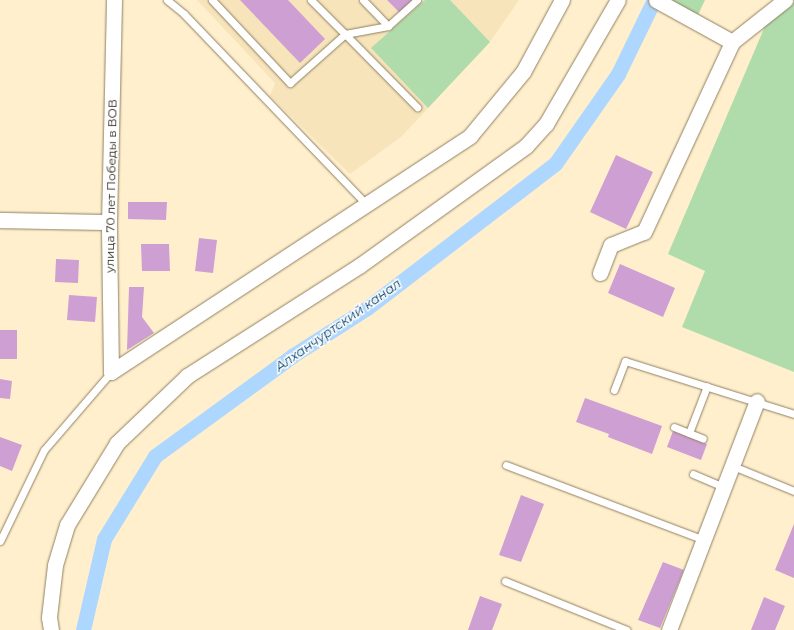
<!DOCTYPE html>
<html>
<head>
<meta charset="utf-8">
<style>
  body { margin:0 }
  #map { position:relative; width:794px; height:630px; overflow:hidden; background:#ffefcd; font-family:Montserrat,sans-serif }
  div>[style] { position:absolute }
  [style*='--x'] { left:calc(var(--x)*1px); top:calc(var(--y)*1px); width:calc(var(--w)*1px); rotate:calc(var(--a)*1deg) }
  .built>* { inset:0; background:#f7e4bb }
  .green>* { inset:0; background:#b0dcac }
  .canal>* { height:15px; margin:-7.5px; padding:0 7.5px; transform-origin:7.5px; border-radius:7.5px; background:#aed7ff }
  .building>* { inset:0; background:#ce9fd2 }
  .roads { filter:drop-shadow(0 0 1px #8f8061) drop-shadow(0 0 1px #8f8061) }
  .service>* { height:7px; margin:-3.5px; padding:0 3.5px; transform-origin:3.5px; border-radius:3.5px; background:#fff }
  .minor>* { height:15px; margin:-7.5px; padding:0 7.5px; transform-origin:7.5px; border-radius:7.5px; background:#fff }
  span { translate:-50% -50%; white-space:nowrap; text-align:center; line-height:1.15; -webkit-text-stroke:3px #fefefe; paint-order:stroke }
  .street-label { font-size:12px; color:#2f291c }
  .water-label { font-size:13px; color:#04406c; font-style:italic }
</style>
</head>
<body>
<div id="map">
  <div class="built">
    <div style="clip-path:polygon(197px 0,519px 0,490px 42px,401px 137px,350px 174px,270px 96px,275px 83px)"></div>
  </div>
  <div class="green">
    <div style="clip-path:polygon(425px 0,450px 0,490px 42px,428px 108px,371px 48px)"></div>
    <div style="clip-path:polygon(656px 0,705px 0,695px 21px)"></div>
    <div style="clip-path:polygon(794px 2px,794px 372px,682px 327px,705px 271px,668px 254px,768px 19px)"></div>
  </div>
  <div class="canal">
    <div style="--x:83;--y:630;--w:93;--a:-77"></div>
    <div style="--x:104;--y:539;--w:97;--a:-58.4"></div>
    <div style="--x:155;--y:456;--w:170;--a:-36.1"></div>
    <div style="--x:292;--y:356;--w:89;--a:-32.6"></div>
    <div style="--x:367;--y:308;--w:237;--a:-37.5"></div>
    <div style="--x:555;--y:164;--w:110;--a:-55"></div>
    <div style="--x:618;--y:74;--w:82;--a:-64.1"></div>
  </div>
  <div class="building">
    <div style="clip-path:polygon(240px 0,288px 0,325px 39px,300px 63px)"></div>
    <div style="clip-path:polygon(387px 0,414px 0,400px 13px)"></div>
    <div style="clip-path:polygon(616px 155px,653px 172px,626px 229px,590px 212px)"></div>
    <div style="clip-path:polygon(128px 202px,167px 202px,166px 220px,128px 219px)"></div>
    <div style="clip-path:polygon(199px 238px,217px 240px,213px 273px,195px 271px)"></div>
    <div style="clip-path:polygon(141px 244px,169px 244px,170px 271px,142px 271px)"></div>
    <div style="clip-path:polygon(56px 259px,79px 260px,78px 283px,55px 282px)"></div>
    <div style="clip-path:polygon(620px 264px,675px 288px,663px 317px,608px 293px)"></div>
    <div style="clip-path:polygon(129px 287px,144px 287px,142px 317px,154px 333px,127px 350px)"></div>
    <div style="clip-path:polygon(69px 295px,97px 297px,95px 322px,67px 320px)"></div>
    <div style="clip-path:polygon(0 330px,17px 330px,17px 359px,0 359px)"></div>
    <div style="clip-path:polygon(0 379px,12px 381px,10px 399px,0 398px)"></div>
    <div style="clip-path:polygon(585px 398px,662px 426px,652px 454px,608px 437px,609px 434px,576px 422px)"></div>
    <div style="clip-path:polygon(673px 431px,707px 444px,701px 460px,667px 447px)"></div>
    <div style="clip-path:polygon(0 437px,22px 445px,12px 471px,0 466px)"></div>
    <div style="clip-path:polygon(521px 495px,544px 504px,521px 562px,499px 555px)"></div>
    <div style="clip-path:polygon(794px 524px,794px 578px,775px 570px)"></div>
    <div style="clip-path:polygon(663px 562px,684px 570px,660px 628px,638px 620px)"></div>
    <div style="clip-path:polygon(480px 596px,502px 604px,492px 630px,468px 630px)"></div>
    <div style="clip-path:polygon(764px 597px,785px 606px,775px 630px,751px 630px)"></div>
  </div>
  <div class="roads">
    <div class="service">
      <div style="--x:167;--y:0;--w:22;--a:39"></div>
      <div style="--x:184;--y:14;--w:263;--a:46.2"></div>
      <div style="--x:212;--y:0;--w:114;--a:46.8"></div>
      <div style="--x:290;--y:83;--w:74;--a:-41.7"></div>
      <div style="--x:345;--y:34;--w:103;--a:45.4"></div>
      <div style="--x:311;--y:0;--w:48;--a:45"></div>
      <div style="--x:345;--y:34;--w:44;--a:-10.5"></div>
      <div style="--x:388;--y:26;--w:39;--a:-42"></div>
      <div style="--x:363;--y:0;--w:36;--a:46"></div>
      <div style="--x:614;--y:390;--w:31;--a:-69"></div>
      <div style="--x:625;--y:361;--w:177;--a:17.4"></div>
      <div style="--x:674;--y:427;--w:31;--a:22"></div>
      <div style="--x:689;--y:433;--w:50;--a:-69"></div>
      <div style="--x:506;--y:465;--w:212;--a:20.7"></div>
      <div style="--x:733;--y:466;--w:66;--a:22.3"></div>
      <div style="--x:693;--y:474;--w:34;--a:23"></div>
      <div style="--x:0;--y:541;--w:101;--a:-64.2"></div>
      <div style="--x:44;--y:450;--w:103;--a:-49.3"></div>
      <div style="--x:505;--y:581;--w:131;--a:21.9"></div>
    </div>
    <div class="minor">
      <div style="--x:656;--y:0;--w:87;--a:28.9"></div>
      <div style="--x:0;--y:220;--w:109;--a:1.1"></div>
      <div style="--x:600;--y:273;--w:30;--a:-69"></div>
      <div style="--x:611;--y:245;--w:35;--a:-22"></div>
      <div style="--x:644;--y:232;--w:209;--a:-65.1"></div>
      <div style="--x:732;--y:42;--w:68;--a:-38.4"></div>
      <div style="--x:111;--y:372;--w:430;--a:-33.3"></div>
      <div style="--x:470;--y:136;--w:83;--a:-50.4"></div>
      <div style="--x:523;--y:72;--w:82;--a:-61.6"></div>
      <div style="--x:111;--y:372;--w:150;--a:-90.8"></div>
      <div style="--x:109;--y:222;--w:222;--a:-88.7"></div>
      <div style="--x:51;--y:630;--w:13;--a:-99"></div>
      <div style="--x:49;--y:617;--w:52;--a:-83.4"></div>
      <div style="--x:55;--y:565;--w:42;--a:-73.3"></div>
      <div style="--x:67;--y:525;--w:96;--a:-58.6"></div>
      <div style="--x:117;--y:443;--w:97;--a:-43.7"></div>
      <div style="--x:187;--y:376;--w:204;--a:-32.6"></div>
      <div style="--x:359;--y:266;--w:206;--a:-35.7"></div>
      <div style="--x:526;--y:146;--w:30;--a:-48"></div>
      <div style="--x:546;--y:124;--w:143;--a:-59.9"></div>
      <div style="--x:669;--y:630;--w:245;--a:-69"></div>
    </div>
  </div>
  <div class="street-label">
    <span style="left:111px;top:186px;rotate:-89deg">улица 70 лет Победы в ВОВ</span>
  </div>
  <div class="water-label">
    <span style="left:338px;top:325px;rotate:-35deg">Алханчуртский канал</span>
  </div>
</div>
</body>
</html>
